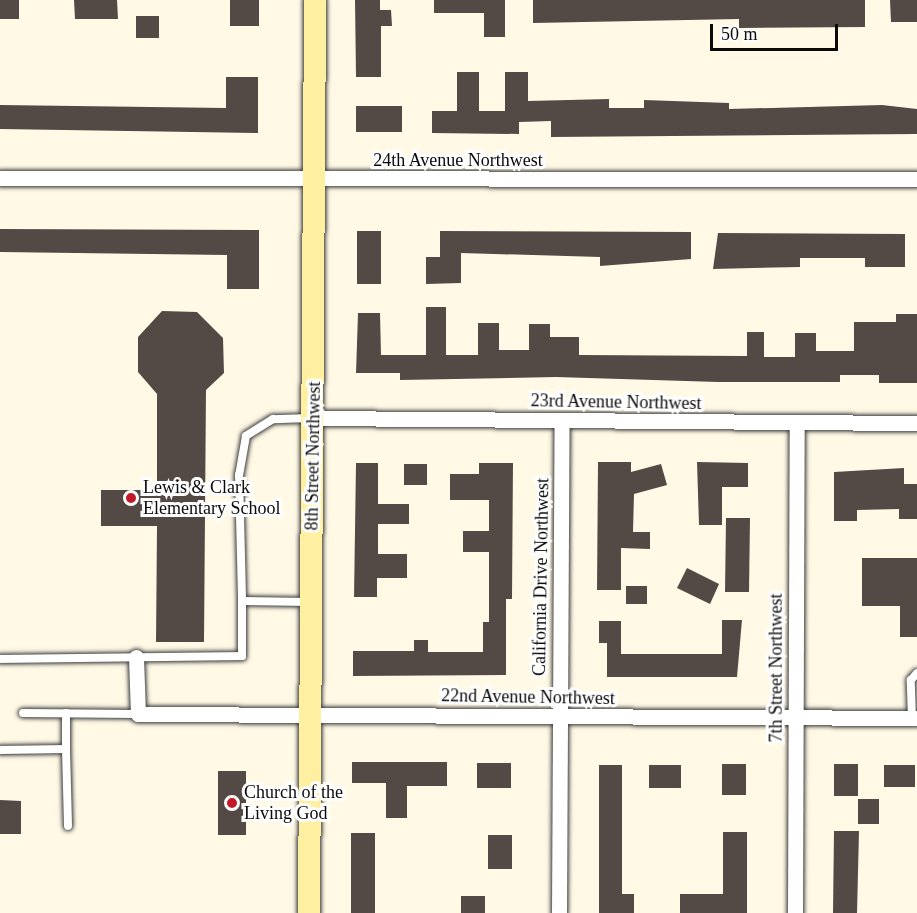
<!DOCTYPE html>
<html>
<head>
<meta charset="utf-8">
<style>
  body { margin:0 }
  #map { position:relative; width:917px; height:913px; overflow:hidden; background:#fff9e6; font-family:"Times New Roman",serif }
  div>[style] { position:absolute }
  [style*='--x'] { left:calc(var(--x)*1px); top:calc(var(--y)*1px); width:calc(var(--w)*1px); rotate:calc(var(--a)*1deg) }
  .building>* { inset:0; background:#534a45 }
  .roads { filter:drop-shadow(0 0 2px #3d3d3d) drop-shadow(0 0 2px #3d3d3d) }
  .lane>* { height:8px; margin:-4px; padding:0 4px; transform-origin:4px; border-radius:4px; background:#fff }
  .street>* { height:15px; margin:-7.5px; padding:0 7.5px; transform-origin:7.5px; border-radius:7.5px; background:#fff }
  .secondary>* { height:22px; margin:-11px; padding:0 11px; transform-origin:11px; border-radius:11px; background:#fff0a1 }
  .dots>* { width:16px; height:16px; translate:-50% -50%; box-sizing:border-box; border:3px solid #fff; border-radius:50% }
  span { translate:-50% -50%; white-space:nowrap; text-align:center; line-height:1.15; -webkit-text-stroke:6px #fff; paint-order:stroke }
  .street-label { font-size:18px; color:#0a0a0a }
  .poi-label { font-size:18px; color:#0a0a0a }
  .left { translate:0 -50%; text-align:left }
  .scale { position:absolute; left:710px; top:24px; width:128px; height:27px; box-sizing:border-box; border:3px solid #0a0a0a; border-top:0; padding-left:8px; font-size:18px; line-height:21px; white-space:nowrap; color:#0a0a0a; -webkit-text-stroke:4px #fff; paint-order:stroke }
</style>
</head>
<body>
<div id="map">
  <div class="building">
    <div style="clip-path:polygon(0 0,19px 0,19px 19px,0 19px)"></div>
    <div style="clip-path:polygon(74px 0,117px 0,118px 19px,75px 19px)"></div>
    <div style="clip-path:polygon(230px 0,259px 0,259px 26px,230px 26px)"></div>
    <div style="clip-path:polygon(355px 0,380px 0,380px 10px,391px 10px,392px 26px,381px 26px,381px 77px,356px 77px)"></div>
    <div style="clip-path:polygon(434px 0,505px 0,505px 37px,484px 37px,484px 13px,434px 13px)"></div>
    <div style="clip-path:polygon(533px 0,865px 0,865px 27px,739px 28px,739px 19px,533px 23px)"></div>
    <div style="clip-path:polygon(890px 0,917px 0,917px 22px,891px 22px)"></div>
    <div style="clip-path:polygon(136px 16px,159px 16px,159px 38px,136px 38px)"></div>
    <div style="clip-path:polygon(457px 72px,479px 72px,479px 111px,505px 111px,505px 72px,528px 72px,528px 101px,609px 99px,609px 108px,644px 108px,644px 100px,729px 103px,729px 109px,882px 105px,917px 109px,917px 134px,551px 137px,551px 121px,519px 122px,519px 134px,432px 133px,432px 111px,457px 111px)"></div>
    <div style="clip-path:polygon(226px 77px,258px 77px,258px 133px,0 129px,0 105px,226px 108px)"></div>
    <div style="clip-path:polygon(356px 106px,402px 106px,402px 132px,356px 132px)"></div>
    <div style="clip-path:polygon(0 229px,259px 230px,259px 289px,227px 289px,227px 255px,0 252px)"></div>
    <div style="clip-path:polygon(357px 231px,381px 231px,381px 284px,357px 284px)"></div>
    <div style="clip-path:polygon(440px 231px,691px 232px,691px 259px,600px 266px,600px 257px,461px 253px,461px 283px,426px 284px,426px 257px,440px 257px)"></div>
    <div style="clip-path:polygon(718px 233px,905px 234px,905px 267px,865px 267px,865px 258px,800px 258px,800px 267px,713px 269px)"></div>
    <div style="clip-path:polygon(426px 307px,446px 307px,446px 355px,478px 355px,478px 323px,499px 323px,499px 350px,529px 350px,529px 324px,550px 324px,550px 337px,579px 337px,579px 355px,747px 356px,747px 332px,764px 332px,764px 357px,795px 357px,795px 333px,816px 333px,816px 351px,854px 351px,854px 322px,896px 322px,896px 314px,917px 314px,917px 383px,879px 383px,879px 375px,840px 375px,840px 382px,718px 382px,556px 377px,400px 380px,400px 373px,356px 373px,358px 313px,380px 313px,381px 355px,426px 355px)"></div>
    <div style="clip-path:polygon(162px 311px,197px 312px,223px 338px,224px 373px,206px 390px,204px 642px,156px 642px,157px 526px,101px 526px,101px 490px,157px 490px,157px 394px,138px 372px,138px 337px)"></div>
    <div style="clip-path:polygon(598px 462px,631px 462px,631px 472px,661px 464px,667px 485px,634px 494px,633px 532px,650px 532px,650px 549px,621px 548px,621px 590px,597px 590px)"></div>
    <div style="clip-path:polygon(697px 462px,748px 463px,748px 487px,722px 487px,722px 525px,699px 525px)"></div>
    <div style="clip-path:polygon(356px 463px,378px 463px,378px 504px,409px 504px,409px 524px,378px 524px,378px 554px,407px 554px,407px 578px,377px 578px,377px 597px,354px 597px)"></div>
    <div style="clip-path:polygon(479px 463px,513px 463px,512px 599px,506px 599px,506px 675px,353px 676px,353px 651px,414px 651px,414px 640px,428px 640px,428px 652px,483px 652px,483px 622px,489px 622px,489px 552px,463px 552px,463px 531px,489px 531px,489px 500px,450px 500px,450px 474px,479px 474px)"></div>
    <div style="clip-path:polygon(404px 464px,427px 464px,427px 485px,404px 485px)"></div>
    <div style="clip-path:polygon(904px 468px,904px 484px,917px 484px,917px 519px,899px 519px,899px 509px,857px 510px,857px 521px,834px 521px,834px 472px)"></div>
    <div style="clip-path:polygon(726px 518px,750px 518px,749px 592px,725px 592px)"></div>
    <div style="clip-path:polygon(862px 558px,917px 558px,917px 637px,900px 637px,900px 606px,862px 606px)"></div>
    <div style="clip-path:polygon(687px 568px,719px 584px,710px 604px,677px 588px)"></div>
    <div style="clip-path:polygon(626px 586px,647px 586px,647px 604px,626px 604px)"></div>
    <div style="clip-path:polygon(722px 620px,742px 620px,737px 677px,607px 677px,607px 643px,599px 643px,599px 621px,621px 621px,621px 654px,722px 654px)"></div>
    <div style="clip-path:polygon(352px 762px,447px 762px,447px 786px,407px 786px,407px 818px,386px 818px,386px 783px,352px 783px)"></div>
    <div style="clip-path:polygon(477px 763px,511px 763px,511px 788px,477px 788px)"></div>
    <div style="clip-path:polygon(722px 764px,746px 764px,746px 795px,722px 795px)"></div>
    <div style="clip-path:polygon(834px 764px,858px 764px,858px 796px,834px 796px)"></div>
    <div style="clip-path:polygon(599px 765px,622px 765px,622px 894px,634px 894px,634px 913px,599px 913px)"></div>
    <div style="clip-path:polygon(649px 765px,681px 765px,681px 788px,649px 788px)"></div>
    <div style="clip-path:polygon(884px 765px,915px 765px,915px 787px,884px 787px)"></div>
    <div style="clip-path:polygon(218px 771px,246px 771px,246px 835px,218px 835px)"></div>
    <div style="clip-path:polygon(858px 799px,879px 799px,879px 824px,858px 824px)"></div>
    <div style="clip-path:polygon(0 800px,21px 801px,21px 834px,0 834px)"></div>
    <div style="clip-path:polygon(834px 831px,859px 831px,857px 913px,833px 913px)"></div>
    <div style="clip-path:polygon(723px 832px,747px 832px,747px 913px,680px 913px,680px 894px,723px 894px)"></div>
    <div style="clip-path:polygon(351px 833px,375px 833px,375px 913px,351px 913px)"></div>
    <div style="clip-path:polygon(488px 835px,512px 835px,512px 869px,488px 869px)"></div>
    <div style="clip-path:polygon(461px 896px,485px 896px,485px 913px,461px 913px)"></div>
  </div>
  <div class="roads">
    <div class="lane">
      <div style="--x:310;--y:418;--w:37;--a:178"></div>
      <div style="--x:273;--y:419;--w:32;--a:148"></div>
      <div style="--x:246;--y:436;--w:40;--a:100"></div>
      <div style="--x:239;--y:475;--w:126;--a:88.6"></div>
      <div style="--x:242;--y:601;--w:68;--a:0.8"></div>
      <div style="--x:0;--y:659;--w:242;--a:-0.7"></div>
      <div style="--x:242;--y:656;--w:55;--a:-90"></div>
      <div style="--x:23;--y:713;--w:115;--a:0.5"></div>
      <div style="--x:912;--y:718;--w:38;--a:-92"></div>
      <div style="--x:911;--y:680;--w:9;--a:-49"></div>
      <div style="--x:66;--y:749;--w:77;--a:88.5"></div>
      <div style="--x:0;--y:750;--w:66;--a:-0.9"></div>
      <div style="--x:66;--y:749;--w:36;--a:-90"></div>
    </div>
    <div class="street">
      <div style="--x:0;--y:178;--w:917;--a:0.06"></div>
      <div style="--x:314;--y:418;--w:603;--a:0.48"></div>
      <div style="--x:136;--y:657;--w:57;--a:88"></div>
      <div style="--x:138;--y:714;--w:779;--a:0.29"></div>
      <div style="--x:559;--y:913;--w:492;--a:-89.7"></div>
      <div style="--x:795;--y:913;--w:489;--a:-89.8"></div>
    </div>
    <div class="secondary">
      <div style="--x:309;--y:913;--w:913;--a:-89.62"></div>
    </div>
  </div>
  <div class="dots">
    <div style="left:131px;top:498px;background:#c31828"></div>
    <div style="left:232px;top:803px;background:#c31828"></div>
  </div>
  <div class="street-label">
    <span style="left:458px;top:160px">24th Avenue Northwest</span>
    <span style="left:616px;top:402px;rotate:1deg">23rd Avenue Northwest</span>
    <span style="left:313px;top:456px;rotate:-89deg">8th Street Northwest</span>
    <span style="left:541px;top:577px;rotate:-89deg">California Drive Northwest</span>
    <span style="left:776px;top:668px;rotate:-90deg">7th Street Northwest</span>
    <span style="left:528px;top:697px;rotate:1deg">22nd Avenue Northwest</span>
  </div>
  <div class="poi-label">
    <span class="left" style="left:143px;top:498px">Lewis &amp; Clark<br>Elementary School</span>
    <span class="left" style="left:244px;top:803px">Church of the<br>Living God</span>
  </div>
  <div class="scale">50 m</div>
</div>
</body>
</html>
